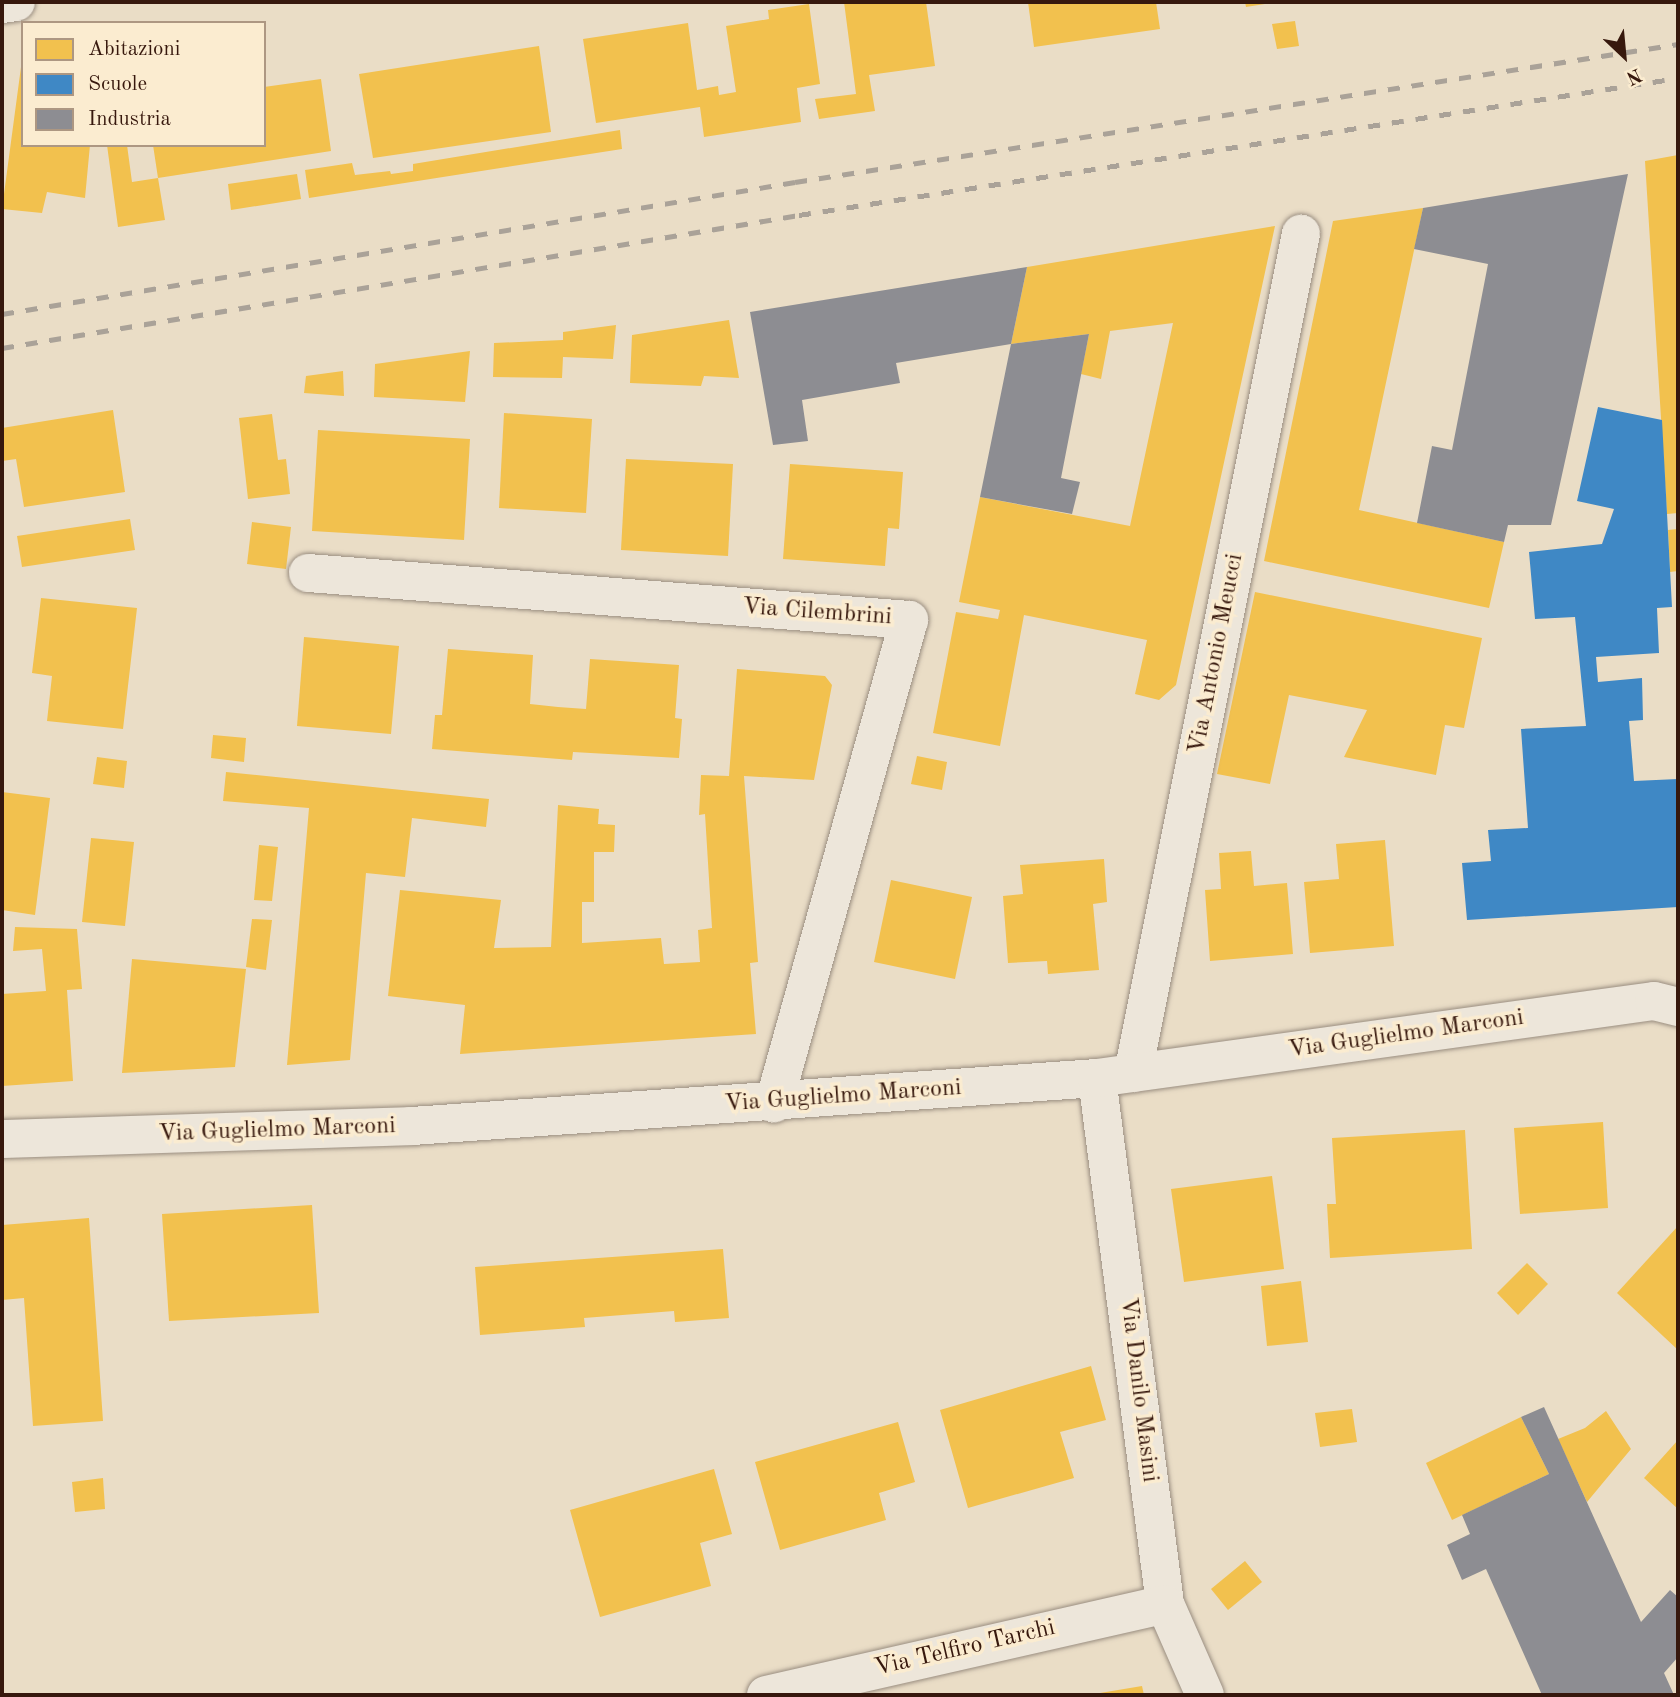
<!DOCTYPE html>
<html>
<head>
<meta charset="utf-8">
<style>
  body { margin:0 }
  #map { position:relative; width:1680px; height:1697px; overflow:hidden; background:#eaddc6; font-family:"Old Standard TT",serif }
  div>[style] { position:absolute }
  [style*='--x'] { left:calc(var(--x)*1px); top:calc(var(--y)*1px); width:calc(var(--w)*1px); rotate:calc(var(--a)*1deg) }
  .homes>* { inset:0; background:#f2c14e }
  .schools>* { inset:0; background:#3f88c5 }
  .industry>* { inset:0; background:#8d8d92 }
  .roads { filter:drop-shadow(0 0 2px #9a8e81) drop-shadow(0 0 2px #9a8e81) }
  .street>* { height:38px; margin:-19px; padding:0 19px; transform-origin:19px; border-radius:19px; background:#ede6da }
  .secondary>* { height:38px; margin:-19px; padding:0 19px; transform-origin:19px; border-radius:19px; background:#ede6da }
  .rail>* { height:5px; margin-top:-2.5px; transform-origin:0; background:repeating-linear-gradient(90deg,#aaa298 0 12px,transparent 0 24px) }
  span { translate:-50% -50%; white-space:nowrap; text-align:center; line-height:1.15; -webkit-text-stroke:7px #fbecd0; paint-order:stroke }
  .street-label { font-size:24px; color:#37180d }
  .frame { position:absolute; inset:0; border:4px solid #37180d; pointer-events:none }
  .legend { position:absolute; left:21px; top:21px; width:245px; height:126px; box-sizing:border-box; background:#fbecd0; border:2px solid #ad9782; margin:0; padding:9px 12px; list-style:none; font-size:21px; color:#37180d }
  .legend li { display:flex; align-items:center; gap:14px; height:35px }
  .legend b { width:35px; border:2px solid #ad9782 }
  .north { position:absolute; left:1589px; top:21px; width:70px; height:70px; -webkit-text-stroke:5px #fbecd0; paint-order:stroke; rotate:154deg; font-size:19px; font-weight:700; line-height:28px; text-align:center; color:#37180d }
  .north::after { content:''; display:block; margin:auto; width:24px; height:32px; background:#37180d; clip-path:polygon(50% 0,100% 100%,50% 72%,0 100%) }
</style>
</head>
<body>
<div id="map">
  <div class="homes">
    <div style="clip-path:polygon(844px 2px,926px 2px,935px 66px,869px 75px,875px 111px,819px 119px,815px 99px,856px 94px)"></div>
    <div style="clip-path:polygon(1028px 2px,1156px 2px,1160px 29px,1034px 47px)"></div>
    <div style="clip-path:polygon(1245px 2px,1271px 2px,1271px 3px,1246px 7px)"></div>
    <div style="clip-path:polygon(809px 4px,820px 84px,797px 88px,801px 122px,704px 137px,700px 107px,596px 123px,583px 39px,688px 23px,697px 90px,718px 86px,719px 95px,736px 92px,726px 26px,769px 19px,768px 10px)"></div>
    <div style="clip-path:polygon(1295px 21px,1299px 46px,1277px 49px,1272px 24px)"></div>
    <div style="clip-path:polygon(539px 46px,551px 132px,373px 158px,359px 74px)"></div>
    <div style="clip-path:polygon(21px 67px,23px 145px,90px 145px,85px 198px,47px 192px,42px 213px,2px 209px)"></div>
    <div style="clip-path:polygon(321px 79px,331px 151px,158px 178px,153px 145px,264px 145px,264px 87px)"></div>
    <div style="clip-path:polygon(620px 130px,622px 149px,309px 198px,305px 170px,352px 163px,355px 175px,390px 171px,391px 174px,413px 171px,413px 164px)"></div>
    <div style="clip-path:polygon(107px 145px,127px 145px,132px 182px,158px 178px,165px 220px,118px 227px)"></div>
    <div style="clip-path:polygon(1678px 155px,1678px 513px,1667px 514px,1645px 161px)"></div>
    <div style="clip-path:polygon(297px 174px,301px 199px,231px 210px,228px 184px)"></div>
    <div style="clip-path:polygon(1423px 208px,1359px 510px,1504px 542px,1489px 608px,1264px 561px,1333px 221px)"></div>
    <div style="clip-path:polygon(1275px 226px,1176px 685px,1159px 700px,1135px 694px,1147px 640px,1024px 615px,1000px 746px,933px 733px,956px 612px,998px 619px,1000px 610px,959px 602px,980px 497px,1130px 526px,1173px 323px,1110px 331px,1101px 379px,1081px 374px,1089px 334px,1011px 344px,1027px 267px)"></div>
    <div style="clip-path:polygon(729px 320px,739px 378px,704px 376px,701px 386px,630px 383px,632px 335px)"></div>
    <div style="clip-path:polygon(616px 325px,613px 359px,563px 357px,562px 378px,493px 377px,494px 343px,563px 340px,563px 332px)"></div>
    <div style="clip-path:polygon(470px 351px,465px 402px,374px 397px,375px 364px)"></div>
    <div style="clip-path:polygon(343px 371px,344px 396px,304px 393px,306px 376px)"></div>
    <div style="clip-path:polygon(113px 410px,125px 492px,24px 507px,16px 459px,2px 461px,2px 428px)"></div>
    <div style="clip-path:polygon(504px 413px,592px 419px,586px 513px,499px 508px)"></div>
    <div style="clip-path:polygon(272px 414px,278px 460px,286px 459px,290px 494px,248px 499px,239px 418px)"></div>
    <div style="clip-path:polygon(318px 430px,470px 439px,464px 540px,312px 531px)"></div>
    <div style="clip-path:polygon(626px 459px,733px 464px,728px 556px,621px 550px)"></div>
    <div style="clip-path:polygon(790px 464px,903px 472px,899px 529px,888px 528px,885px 566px,783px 559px)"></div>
    <div style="clip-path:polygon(130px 519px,135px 550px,22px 567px,17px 536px)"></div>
    <div style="clip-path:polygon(252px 522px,291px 527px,286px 569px,247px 564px)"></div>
    <div style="clip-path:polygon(1678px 529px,1678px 571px,1670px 572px,1668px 530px)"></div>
    <div style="clip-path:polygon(1255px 592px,1482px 638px,1464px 728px,1445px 725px,1436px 775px,1344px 757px,1367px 710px,1289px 695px,1270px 784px,1217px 774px)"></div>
    <div style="clip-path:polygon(41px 598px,137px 608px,123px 729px,47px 721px,52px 676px,32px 673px)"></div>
    <div style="clip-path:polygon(304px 637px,399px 646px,391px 734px,297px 726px)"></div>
    <div style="clip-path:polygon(448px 649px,533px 655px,530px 704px,558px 707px,586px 709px,590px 659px,679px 665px,675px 718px,682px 719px,679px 758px,573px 752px,572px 760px,432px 749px,435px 715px,442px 715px)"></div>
    <div style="clip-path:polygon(737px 669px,825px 676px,832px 685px,814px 780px,744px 776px,758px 962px,750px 963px,756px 1034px,460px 1054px,465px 1005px,388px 996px,400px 890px,501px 900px,494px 948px,551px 947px,558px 805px,599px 809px,598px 824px,615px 825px,614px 852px,594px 852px,594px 902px,582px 902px,582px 943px,661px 938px,664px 964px,700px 962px,698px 930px,712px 928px,705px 814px,699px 815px,701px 775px,729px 776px)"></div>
    <div style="clip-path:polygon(213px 735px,246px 738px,244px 762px,211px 758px)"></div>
    <div style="clip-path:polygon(917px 756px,947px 762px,942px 790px,911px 784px)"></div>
    <div style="clip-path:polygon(97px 757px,127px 761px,124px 788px,93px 784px)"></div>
    <div style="clip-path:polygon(226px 772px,489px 799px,486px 827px,412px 818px,405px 877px,366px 873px,350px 1060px,287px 1065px,309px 808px,223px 801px)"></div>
    <div style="clip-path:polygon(2px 792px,50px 798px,35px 915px,2px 910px)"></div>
    <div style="clip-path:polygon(91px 838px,134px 842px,125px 926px,82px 922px)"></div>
    <div style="clip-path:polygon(1385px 840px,1394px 946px,1310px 953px,1304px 882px,1339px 879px,1336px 844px)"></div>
    <div style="clip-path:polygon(259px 845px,278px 847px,272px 901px,254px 900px)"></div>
    <div style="clip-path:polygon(1251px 851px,1254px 886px,1287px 883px,1293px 954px,1210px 961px,1205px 890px,1221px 889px,1219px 853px)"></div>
    <div style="clip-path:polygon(1104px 859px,1107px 902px,1093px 904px,1099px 970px,1048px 974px,1047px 961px,1008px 963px,1003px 896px,1023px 894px,1020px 865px)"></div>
    <div style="clip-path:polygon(891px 880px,972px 897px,955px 979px,874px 962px)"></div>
    <div style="clip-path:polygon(252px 919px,272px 920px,266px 970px,246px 967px)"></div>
    <div style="clip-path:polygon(15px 927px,77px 929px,82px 989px,67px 990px,73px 1081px,2px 1086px,2px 994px,46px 991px,42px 949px,13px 951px)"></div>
    <div style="clip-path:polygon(132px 959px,246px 969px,235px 1067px,122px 1073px)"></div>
    <div style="clip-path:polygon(1603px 1122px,1608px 1208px,1520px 1214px,1514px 1128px)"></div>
    <div style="clip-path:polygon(1465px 1130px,1472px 1249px,1330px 1258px,1327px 1204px,1336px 1204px,1332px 1138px)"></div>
    <div style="clip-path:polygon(1272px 1176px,1284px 1269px,1184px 1282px,1171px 1189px)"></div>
    <div style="clip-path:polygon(312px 1205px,319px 1313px,169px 1321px,162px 1214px)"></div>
    <div style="clip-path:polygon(89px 1218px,103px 1421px,33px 1426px,24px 1298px,2px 1300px,2px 1225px)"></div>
    <div style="clip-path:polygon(1678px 1226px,1678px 1350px,1617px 1293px)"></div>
    <div style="clip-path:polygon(723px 1249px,729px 1318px,675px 1322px,674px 1311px,584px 1318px,585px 1327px,480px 1335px,475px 1267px)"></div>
    <div style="clip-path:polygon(1527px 1263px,1548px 1284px,1518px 1315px,1497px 1293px)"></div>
    <div style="clip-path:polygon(1301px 1281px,1308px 1342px,1267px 1346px,1261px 1286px)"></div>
    <div style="clip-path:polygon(1091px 1366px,1106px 1420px,1060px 1432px,1074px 1478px,968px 1508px,940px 1410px)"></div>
    <div style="clip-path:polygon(1352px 1409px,1357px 1442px,1320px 1447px,1315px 1413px)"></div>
    <div style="clip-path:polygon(1606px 1411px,1631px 1449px,1587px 1502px,1558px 1439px,1585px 1428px)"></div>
    <div style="clip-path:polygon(1521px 1417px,1549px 1474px,1452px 1520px,1426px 1463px)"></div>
    <div style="clip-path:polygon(898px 1422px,915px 1482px,879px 1493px,886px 1520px,780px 1550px,755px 1462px)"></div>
    <div style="clip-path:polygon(1678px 1440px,1678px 1509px,1644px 1478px)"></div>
    <div style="clip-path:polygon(714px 1469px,732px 1534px,700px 1543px,711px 1586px,600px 1617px,570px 1510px)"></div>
    <div style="clip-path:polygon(103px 1478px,105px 1509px,75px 1512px,72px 1482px)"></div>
    <div style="clip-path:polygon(1245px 1561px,1262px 1582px,1228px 1610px,1211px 1589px)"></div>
    <div style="clip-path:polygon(1142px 1686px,1144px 1695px,1094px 1695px,1094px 1694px)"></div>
  </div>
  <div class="schools">
    <div style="clip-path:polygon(1598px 407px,1662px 420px,1672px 607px,1657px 608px,1659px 653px,1596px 657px,1598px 682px,1642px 678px,1643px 720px,1629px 721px,1634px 781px,1678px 779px,1678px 907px,1467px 920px,1462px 863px,1491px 861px,1488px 830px,1528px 828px,1521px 729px,1586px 726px,1575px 617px,1535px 619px,1529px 552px,1602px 544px,1614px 509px,1577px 501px)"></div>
  </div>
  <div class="industry">
    <div style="clip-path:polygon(1628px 174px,1551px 525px,1508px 525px,1504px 542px,1417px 523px,1432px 446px,1452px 450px,1488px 264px,1414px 249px,1423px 208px)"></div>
    <div style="clip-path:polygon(1027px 267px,1011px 344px,1089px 334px,1061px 478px,1080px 482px,1072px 514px,980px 497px,1011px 344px,896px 363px,900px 383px,802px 400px,808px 441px,773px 445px,750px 312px)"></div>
    <div style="clip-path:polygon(1544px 1407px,1641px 1622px,1670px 1590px,1678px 1597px,1678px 1657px,1664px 1673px,1674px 1695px,1542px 1695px,1486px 1569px,1462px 1580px,1447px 1545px,1470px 1534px,1462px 1515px,1549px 1474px,1521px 1417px)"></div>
  </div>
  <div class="roads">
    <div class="street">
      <div style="--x:2;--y:4;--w:14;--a:-8"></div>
      <div style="--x:308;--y:573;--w:603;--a:4.47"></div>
      <div style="--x:909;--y:620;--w:502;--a:105.62"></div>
      <div style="--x:1133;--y:1073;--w:856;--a:-78.68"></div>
      <div style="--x:1097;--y:1078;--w:530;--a:82.63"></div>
      <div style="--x:1165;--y:1604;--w:99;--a:66.3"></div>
      <div style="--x:766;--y:1695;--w:409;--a:-12.8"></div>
    </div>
    <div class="secondary">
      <div style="--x:2;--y:1139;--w:410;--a:-1.8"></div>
      <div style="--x:412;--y:1126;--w:687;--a:-4.01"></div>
      <div style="--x:1097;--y:1078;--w:562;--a:-7.87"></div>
      <div style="--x:1654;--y:1001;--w:25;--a:14"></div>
    </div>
  </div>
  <div class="rail">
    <div style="--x:2;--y:314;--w:804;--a:-9.45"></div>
    <div style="--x:795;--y:182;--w:894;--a:-8.88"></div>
    <div style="--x:2;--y:348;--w:808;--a:-9.47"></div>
    <div style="--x:799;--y:215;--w:890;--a:-8.86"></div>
  </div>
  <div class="street-label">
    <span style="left:817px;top:613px;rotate:4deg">Via Cilembrini</span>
    <span style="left:1217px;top:654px;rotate:-79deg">Via Antonio Meucci</span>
    <span style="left:1406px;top:1035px;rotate:-8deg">Via Guglielmo Marconi</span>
    <span style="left:843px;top:1097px;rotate:-4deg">Via Guglielmo Marconi</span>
    <span style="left:277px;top:1131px;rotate:-2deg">Via Guglielmo Marconi</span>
    <span style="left:1138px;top:1390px;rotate:83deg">Via Danilo Masini</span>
    <span style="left:965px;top:1649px;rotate:-13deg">Via Telfiro Tarchi</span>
  </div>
  <div class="frame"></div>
  <ul class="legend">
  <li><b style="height:19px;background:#f2c14e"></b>Abitazioni</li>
  <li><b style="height:19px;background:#3f88c5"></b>Scuole</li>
  <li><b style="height:19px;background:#8d8d92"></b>Industria</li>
  </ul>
  <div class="north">N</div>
</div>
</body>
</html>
